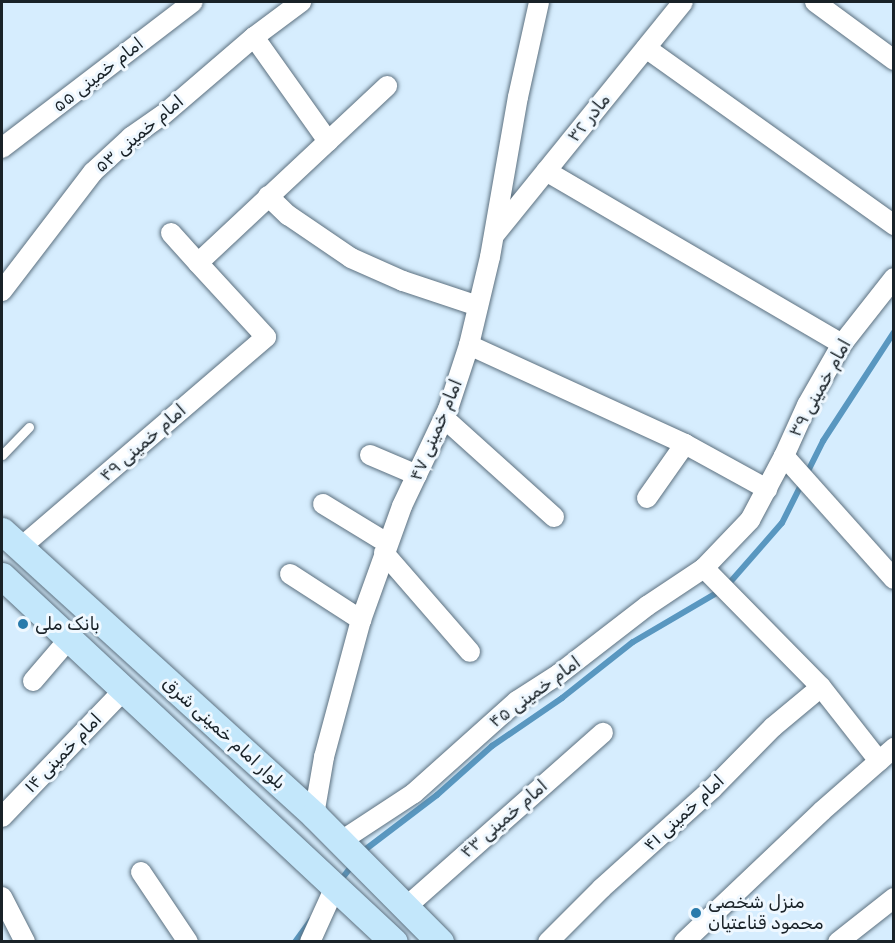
<!DOCTYPE html>
<html>
<head>
<meta charset="utf-8">
<style>
  body { margin:0 }
  #map { position:relative; width:895px; height:943px; overflow:hidden; background:#d6edfe; font-family:Rubik,"Noto Naskh Arabic",sans-serif }
  div>[style] { position:absolute }
  [style*='--x'] { left:calc(var(--x)*1px); top:calc(var(--y)*1px); width:calc(var(--w)*1px); rotate:calc(var(--a)*1deg) }
  .stream>* { height:6px; margin:-3px; padding:0 3px; transform-origin:3px; border-radius:3px; background:#5997c0 }
  .roads { filter:drop-shadow(0 0 2px #5c707f) drop-shadow(0 0 2px #5c707f) }
  .service>* { height:9px; margin:-4.5px; padding:0 4.5px; transform-origin:4.5px; border-radius:4.5px; background:#fff }
  .minor>* { height:20px; margin:-10px; padding:0 10px; transform-origin:10px; border-radius:10px; background:#fff }
  .secondary>* { height:27px; margin:-13.5px; padding:0 13.5px; transform-origin:13.5px; border-radius:13.5px; background:#c3e7fb }
  .dots>* { width:16px; height:16px; translate:-50% -50%; box-sizing:border-box; border:3px solid #eff8ff; border-radius:50% }
  span { translate:-50% -50%; white-space:nowrap; text-align:center; line-height:1.15; -webkit-text-stroke:6px #eff8ff; paint-order:stroke }
  .street-label { font-size:18px; color:#192228 }
  .poi-label { font-size:18px; color:#192228 }
  .left { translate:0 -50%; text-align:left }
  .frame { position:absolute; inset:0; border:3px solid #192228; pointer-events:none }
</style>
</head>
<body>
<div id="map">
  <div class="stream">
    <div style="--x:362;--y:852;--w:94;--a:-37.2"></div>
    <div style="--x:437;--y:795;--w:74;--a:-41.7"></div>
    <div style="--x:492;--y:746;--w:85;--a:-34.4"></div>
    <div style="--x:562;--y:698;--w:90;--a:-38.3"></div>
    <div style="--x:633;--y:642;--w:107;--a:-30.4"></div>
    <div style="--x:725;--y:588;--w:86;--a:-48.8"></div>
    <div style="--x:782;--y:523;--w:92;--a:-63.4"></div>
    <div style="--x:823;--y:441;--w:130;--a:-56.9"></div>
    <div style="--x:340;--y:881;--w:23;--a:-52"></div>
    <div style="--x:295;--y:942;--w:27;--a:-54"></div>
  </div>
  <div class="roads">
    <div class="service">
      <div style="--x:2;--y:455;--w:39;--a:-46"></div>
    </div>
    <div class="minor">
      <div style="--x:815;--y:2;--w:98;--a:36.3"></div>
      <div style="--x:254;--y:37;--w:128;--a:54.6"></div>
      <div style="--x:646;--y:48;--w:305;--a:35.5"></div>
      <div style="--x:2;--y:148;--w:240;--a:-37.4"></div>
      <div style="--x:546;--y:171;--w:343;--a:30.3"></div>
      <div style="--x:268;--y:196;--w:28;--a:44"></div>
      <div style="--x:288;--y:215;--w:76;--a:34.3"></div>
      <div style="--x:351;--y:258;--w:57;--a:23.9"></div>
      <div style="--x:403;--y:281;--w:79;--a:18.4"></div>
      <div style="--x:171;--y:233;--w:40;--a:48"></div>
      <div style="--x:496;--y:233;--w:297;--a:-51"></div>
      <div style="--x:894;--y:278;--w:84;--a:128.2"></div>
      <div style="--x:842;--y:344;--w:70;--a:119.8"></div>
      <div style="--x:807;--y:405;--w:56;--a:114.3"></div>
      <div style="--x:784;--y:456;--w:165;--a:48.2"></div>
      <div style="--x:2;--y:291;--w:150;--a:-52.6"></div>
      <div style="--x:93;--y:172;--w:52;--a:-42.6"></div>
      <div style="--x:131;--y:137;--w:39;--a:-35"></div>
      <div style="--x:163;--y:115;--w:120;--a:-40.6"></div>
      <div style="--x:254;--y:37;--w:59;--a:-36.7"></div>
      <div style="--x:469;--y:345;--w:238;--a:24.6"></div>
      <div style="--x:685;--y:444;--w:94;--a:28.8"></div>
      <div style="--x:444;--y:418;--w:148;--a:42"></div>
      <div style="--x:370;--y:455;--w:51;--a:23.1"></div>
      <div style="--x:784;--y:456;--w:72;--a:118"></div>
      <div style="--x:750;--y:520;--w:66;--a:133.8"></div>
      <div style="--x:704;--y:568;--w:167;--a:45.5"></div>
      <div style="--x:821;--y:687;--w:94;--a:51.9"></div>
      <div style="--x:647;--y:498;--w:66;--a:-54.9"></div>
      <div style="--x:323;--y:504;--w:75;--a:31.4"></div>
      <div style="--x:20;--y:548;--w:324;--a:-40.6"></div>
      <div style="--x:266;--y:337;--w:100;--a:-132.6"></div>
      <div style="--x:198;--y:263;--w:259;--a:-43.1"></div>
      <div style="--x:384;--y:553;--w:131;--a:49"></div>
      <div style="--x:290;--y:574;--w:85;--a:32.9"></div>
      <div style="--x:33;--y:681;--w:55;--a:-49.4"></div>
      <div style="--x:314;--y:815;--w:59;--a:-80.2"></div>
      <div style="--x:324;--y:757;--w:142;--a:-74.9"></div>
      <div style="--x:361;--y:620;--w:121;--a:-70.2"></div>
      <div style="--x:402;--y:506;--w:107;--a:-64.6"></div>
      <div style="--x:448;--y:409;--w:67;--a:-71.8"></div>
      <div style="--x:469;--y:345;--w:90;--a:-76.6"></div>
      <div style="--x:490;--y:257;--w:162;--a:-80.1"></div>
      <div style="--x:518;--y:97;--w:97;--a:-77.5"></div>
      <div style="--x:2;--y:817;--w:176;--a:-46.2"></div>
      <div style="--x:341;--y:841;--w:87;--a:-33.3"></div>
      <div style="--x:414;--y:793;--w:138;--a:-41.8"></div>
      <div style="--x:517;--y:701;--w:50;--a:-32.7"></div>
      <div style="--x:559;--y:674;--w:111;--a:-37.7"></div>
      <div style="--x:647;--y:606;--w:69;--a:-33.7"></div>
      <div style="--x:141;--y:872;--w:84;--a:56.1"></div>
      <div style="--x:2;--y:897;--w:51;--a:62.9"></div>
      <div style="--x:406;--y:907;--w:263;--a:-41.5"></div>
      <div style="--x:310;--y:942;--w:60;--a:-65.6"></div>
      <div style="--x:548;--y:942;--w:76;--a:-45"></div>
      <div style="--x:602;--y:888;--w:148;--a:-42"></div>
      <div style="--x:712;--y:789;--w:87;--a:-45.5"></div>
      <div style="--x:773;--y:727;--w:62;--a:-39.8"></div>
      <div style="--x:684;--y:942;--w:190;--a:-43.5"></div>
      <div style="--x:822;--y:811;--w:96;--a:-41.2"></div>
      <div style="--x:838;--y:942;--w:71;--a:-38.2"></div>
    </div>
    <div class="secondary">
      <div style="--x:2;--y:531;--w:422;--a:42.3"></div>
      <div style="--x:314;--y:815;--w:179;--a:45.2"></div>
      <div style="--x:2;--y:576;--w:536;--a:43.04"></div>
    </div>
  </div>
  <div class="dots">
    <div style="left:23px;top:624px;background:#297bac"></div>
    <div style="left:696px;top:913px;background:#297bac"></div>
  </div>
  <div class="street-label">
    <span style="left:98px;top:75px;rotate:-38deg">امام خمینی ۵۵</span>
    <span style="left:589px;top:118px;rotate:-51deg">مادر ۳۲</span>
    <span style="left:139px;top:134px;rotate:-40deg">امام خمینی ۵۳</span>
    <span style="left:820px;top:388px;rotate:-61deg">امام خمینی ۳۹</span>
    <span style="left:436px;top:430px;rotate:-67deg">امام خمینی ۴۷</span>
    <span style="left:143px;top:443px;rotate:-41deg">امام خمینی ۴۹</span>
    <span style="left:535px;top:692px;rotate:-36deg">امام خمینی ۴۵</span>
    <span style="left:224px;top:733px;rotate:42deg">بلوار امام خمینی شرق</span>
    <span style="left:63px;top:753px;rotate:-46deg">امام خمینی ۱۴</span>
    <span style="left:684px;top:813px;rotate:-43deg">امام خمینی ۴۱</span>
    <span style="left:504px;top:819px;rotate:-41deg">امام خمینی ۴۳</span>
  </div>
  <div class="poi-label">
    <span class="left" style="left:35px;top:624px">بانک ملی</span>
    <span class="left" style="left:708px;top:913px">منزل شخصی<br>محمود قناعتیان</span>
  </div>
  <div class="frame"></div>
</div>
</body>
</html>
